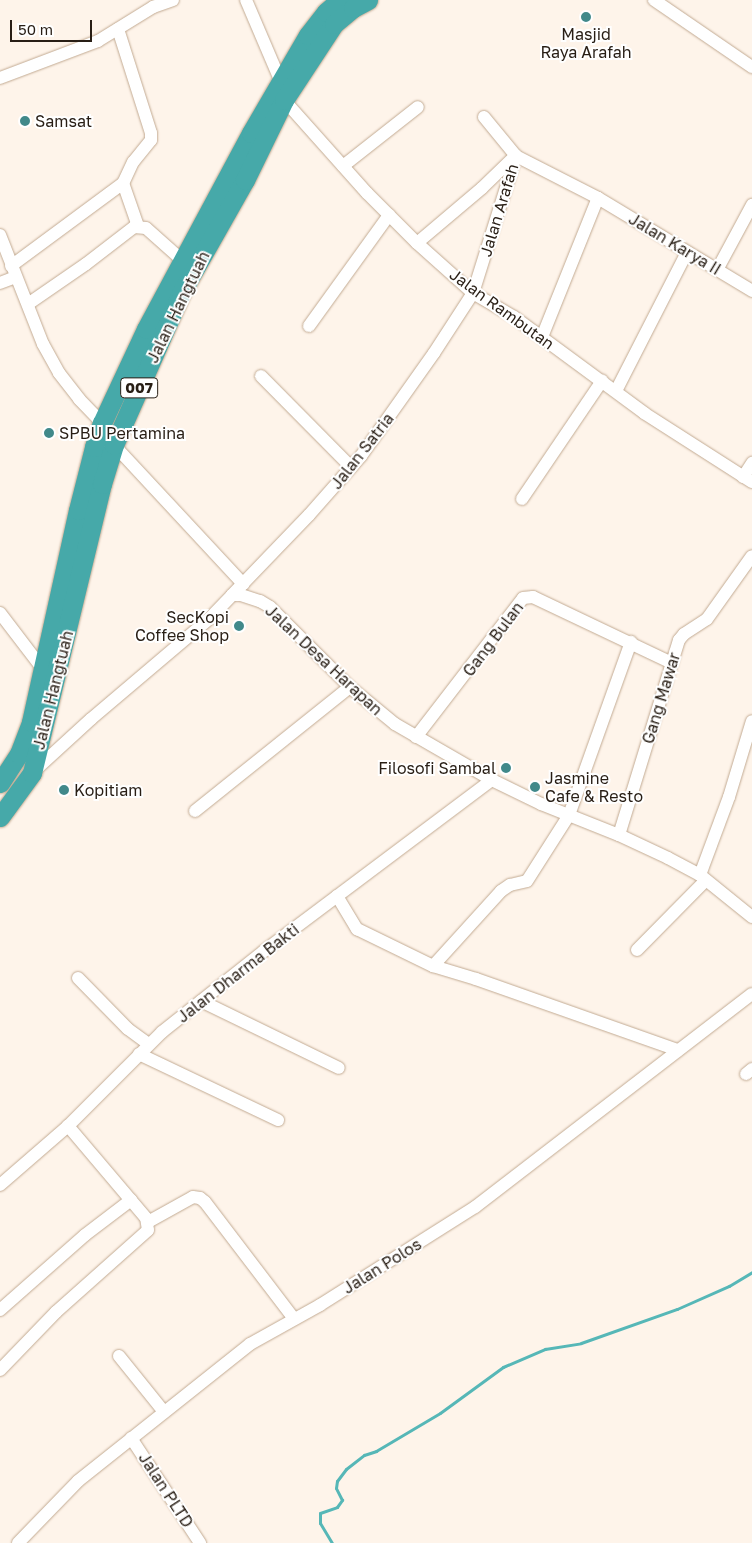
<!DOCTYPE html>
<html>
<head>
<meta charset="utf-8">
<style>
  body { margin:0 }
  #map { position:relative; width:752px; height:1543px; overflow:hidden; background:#fef4ea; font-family:"Golos Text",sans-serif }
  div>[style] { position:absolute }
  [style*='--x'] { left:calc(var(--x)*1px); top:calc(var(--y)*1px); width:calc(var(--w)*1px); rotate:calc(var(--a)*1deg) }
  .stream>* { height:3px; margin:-1.5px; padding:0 1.5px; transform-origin:1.5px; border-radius:1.5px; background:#56b7b7 }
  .roads { filter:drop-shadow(0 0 1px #c2aa92) drop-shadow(0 0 1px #c2aa92) }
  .minor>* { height:12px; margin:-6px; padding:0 6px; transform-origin:6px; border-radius:6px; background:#fff }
  .highway>* { height:19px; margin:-9.5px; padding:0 9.5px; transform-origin:9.5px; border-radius:9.5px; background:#46a9a9 }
  .dots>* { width:14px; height:14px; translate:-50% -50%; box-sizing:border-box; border:2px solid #fff; border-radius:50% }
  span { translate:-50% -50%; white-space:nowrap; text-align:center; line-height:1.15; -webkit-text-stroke:4px #fff; paint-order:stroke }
  .shield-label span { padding:1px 4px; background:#fff; border:1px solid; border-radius:4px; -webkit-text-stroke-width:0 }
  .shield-label { font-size:15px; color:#281e15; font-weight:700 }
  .poi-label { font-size:16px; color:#281e15 }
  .left { translate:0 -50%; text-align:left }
  .right { translate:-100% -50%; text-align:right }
  .street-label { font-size:16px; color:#281e15 }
  .scale { position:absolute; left:10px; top:20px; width:82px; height:22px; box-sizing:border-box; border:2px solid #281e15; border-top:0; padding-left:6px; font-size:15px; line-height:18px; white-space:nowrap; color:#281e15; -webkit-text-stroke:4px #fff; paint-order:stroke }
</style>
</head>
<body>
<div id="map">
  <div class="stream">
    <div style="--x:332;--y:1543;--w:23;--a:-121"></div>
    <div style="--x:320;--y:1523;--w:10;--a:-90"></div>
    <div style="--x:320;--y:1513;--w:18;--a:-19"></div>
    <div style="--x:337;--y:1507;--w:9;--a:-54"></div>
    <div style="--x:342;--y:1500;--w:13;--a:-117"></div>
    <div style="--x:336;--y:1488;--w:7;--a:-82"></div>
    <div style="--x:337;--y:1481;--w:15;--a:-53"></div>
    <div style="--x:346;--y:1469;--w:23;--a:-38"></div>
    <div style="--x:364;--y:1455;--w:13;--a:-18"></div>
    <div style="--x:376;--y:1451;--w:74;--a:-30.7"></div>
    <div style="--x:440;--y:1413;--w:78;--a:-36.1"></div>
    <div style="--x:503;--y:1367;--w:46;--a:-23.2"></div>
    <div style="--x:545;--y:1349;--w:36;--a:-9"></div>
    <div style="--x:581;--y:1343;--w:102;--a:-19.5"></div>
    <div style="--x:677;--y:1309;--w:57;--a:-23.9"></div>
    <div style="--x:729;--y:1286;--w:27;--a:-31"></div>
  </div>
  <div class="roads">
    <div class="minor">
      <div style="--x:246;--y:0;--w:89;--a:66.9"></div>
      <div style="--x:654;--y:0;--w:119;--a:34.4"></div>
      <div style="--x:118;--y:29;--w:109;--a:72.4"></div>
      <div style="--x:151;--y:133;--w:7;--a:90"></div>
      <div style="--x:151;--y:140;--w:28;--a:129"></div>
      <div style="--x:133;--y:162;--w:23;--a:115"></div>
      <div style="--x:123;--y:183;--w:46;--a:70.8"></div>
      <div style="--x:0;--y:78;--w:105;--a:-20.7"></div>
      <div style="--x:98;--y:41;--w:65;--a:-31.7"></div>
      <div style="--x:153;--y:7;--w:21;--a:-19"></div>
      <div style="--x:284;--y:100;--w:125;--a:48.3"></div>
      <div style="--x:367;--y:193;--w:71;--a:45"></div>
      <div style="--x:417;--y:243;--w:75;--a:41.8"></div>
      <div style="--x:473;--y:293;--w:48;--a:30.3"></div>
      <div style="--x:514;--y:317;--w:162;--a:36.4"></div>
      <div style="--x:644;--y:413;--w:128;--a:32.6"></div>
      <div style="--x:484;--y:117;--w:50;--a:50.6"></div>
      <div style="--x:516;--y:156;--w:92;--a:27.1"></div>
      <div style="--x:598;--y:198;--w:180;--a:31.1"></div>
      <div style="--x:343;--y:166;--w:95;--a:-38.2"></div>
      <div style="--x:0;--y:235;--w:117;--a:68.5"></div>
      <div style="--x:43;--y:344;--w:33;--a:61"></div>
      <div style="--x:59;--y:373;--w:33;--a:52"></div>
      <div style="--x:79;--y:399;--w:33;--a:46"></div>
      <div style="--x:417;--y:243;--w:85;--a:-40.2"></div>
      <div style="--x:482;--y:188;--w:45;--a:-44.1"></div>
      <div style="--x:11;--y:266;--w:139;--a:-36.5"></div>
      <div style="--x:717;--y:270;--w:74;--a:-61.7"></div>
      <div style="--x:0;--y:283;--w:17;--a:-21"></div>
      <div style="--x:28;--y:304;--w:70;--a:-34.6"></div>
      <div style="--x:86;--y:264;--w:61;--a:-37.6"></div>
      <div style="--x:134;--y:227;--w:12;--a:5"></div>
      <div style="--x:146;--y:228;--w:50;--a:41.7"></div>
      <div style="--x:309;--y:326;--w:137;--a:-54.2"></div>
      <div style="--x:542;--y:337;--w:150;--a:-68.1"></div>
      <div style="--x:261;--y:376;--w:128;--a:45.3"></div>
      <div style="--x:616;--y:391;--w:156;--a:-62.9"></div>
      <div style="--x:114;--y:445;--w:190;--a:47.1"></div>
      <div style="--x:743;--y:477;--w:17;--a:-57"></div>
      <div style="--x:522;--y:499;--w:143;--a:-55.9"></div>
      <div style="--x:232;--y:595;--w:111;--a:-46.1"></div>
      <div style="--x:309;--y:515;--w:79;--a:-48.6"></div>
      <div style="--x:361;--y:456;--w:126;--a:-54.7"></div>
      <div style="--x:434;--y:353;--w:72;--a:-57"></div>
      <div style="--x:473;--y:293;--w:144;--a:-72.6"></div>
      <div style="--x:0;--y:613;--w:69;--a:52.6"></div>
      <div style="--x:416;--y:737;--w:175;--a:-52.4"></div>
      <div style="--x:523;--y:598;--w:10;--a:-6"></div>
      <div style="--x:533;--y:597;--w:154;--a:25.4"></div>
      <div style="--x:32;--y:773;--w:80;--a:-42.5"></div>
      <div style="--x:91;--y:719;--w:156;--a:-40.3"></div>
      <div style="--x:210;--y:618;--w:32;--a:-46"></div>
      <div style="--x:232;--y:595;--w:9;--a:0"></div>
      <div style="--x:241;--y:595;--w:20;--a:18"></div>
      <div style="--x:260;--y:601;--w:12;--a:31"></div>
      <div style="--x:270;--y:607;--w:113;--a:45"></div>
      <div style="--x:350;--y:687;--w:58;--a:39.4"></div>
      <div style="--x:395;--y:724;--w:112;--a:30"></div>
      <div style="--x:492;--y:780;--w:55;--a:26.1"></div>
      <div style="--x:541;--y:804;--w:84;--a:21.7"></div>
      <div style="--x:619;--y:835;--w:54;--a:25.1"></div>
      <div style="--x:668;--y:858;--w:36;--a:28"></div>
      <div style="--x:700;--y:875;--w:67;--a:38.9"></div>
      <div style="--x:195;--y:811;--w:198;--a:-38.7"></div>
      <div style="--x:619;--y:835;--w:204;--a:-72.9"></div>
      <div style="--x:679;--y:640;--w:8;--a:-50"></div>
      <div style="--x:684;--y:634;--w:27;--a:-33"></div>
      <div style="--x:707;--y:619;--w:77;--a:-54.5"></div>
      <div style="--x:700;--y:875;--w:83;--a:-69.6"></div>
      <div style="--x:729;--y:797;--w:79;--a:-73.2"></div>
      <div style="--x:337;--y:896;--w:39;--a:59"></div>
      <div style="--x:357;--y:929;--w:85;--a:26"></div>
      <div style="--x:433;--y:966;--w:45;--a:16.8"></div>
      <div style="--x:476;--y:979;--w:214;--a:19.4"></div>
      <div style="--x:637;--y:950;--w:98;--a:-45.4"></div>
      <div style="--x:433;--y:966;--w:101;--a:-47.8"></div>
      <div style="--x:501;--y:891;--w:11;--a:-34"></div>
      <div style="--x:510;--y:885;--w:17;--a:-13"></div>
      <div style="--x:527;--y:881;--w:78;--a:-57.5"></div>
      <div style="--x:569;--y:815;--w:184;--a:-70.3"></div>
      <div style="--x:78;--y:978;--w:71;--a:45.6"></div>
      <div style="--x:128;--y:1029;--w:26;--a:36"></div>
      <div style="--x:201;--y:1001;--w:153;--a:25.9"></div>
      <div style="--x:139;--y:1054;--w:154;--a:25.4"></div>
      <div style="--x:746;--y:1074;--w:8;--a:-40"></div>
      <div style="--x:0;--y:1185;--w:90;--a:-40.9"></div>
      <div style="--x:68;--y:1126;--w:133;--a:-45"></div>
      <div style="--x:162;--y:1032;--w:130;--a:-38.5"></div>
      <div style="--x:264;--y:951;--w:285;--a:-36.9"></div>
      <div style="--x:148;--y:1222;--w:51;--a:-29.1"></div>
      <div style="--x:193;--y:1197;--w:7;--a:8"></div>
      <div style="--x:200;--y:1198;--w:6;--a:39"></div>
      <div style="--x:205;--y:1202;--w:147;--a:52.7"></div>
      <div style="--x:0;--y:1310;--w:113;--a:-41.4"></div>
      <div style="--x:85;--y:1235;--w:58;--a:-37.3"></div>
      <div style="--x:119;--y:1356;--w:72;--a:51.2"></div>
      <div style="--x:0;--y:1370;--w:81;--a:-46"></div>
      <div style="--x:56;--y:1312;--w:123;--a:-41.7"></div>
      <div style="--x:148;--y:1230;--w:12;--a:-99"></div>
      <div style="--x:146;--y:1218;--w:121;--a:-130.3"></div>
      <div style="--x:131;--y:1438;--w:126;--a:56.7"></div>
      <div style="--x:18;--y:1543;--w:86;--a:-45.9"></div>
      <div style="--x:78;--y:1481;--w:220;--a:-38.5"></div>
      <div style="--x:250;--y:1344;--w:80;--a:-29.1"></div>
      <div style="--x:320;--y:1305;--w:183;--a:-32.3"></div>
      <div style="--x:475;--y:1207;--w:349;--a:-37.6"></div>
    </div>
    <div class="highway">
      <div style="--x:0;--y:783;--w:35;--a:-57"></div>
      <div style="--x:19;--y:754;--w:34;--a:-69"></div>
      <div style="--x:31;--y:722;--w:217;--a:-77.5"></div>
      <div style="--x:78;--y:510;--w:65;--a:-75.7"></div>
      <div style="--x:94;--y:447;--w:25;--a:-72"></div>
      <div style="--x:102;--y:423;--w:104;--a:-64.9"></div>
      <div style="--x:146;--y:329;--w:222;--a:-61.8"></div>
      <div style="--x:251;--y:133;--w:113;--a:-59.8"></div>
      <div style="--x:308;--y:35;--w:29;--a:-52"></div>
      <div style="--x:326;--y:12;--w:18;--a:-41"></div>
      <div style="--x:0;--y:817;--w:54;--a:-54"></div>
      <div style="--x:32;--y:773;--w:297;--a:-76.4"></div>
      <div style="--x:102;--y:484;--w:41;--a:-72.9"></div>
      <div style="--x:114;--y:445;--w:166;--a:-66.2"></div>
      <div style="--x:181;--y:293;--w:130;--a:-60.5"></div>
      <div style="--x:245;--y:180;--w:89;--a:-64"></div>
      <div style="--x:284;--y:100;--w:91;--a:-56.7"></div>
      <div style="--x:334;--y:24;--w:25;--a:-40"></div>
      <div style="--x:353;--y:8;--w:17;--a:-28"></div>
    </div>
  </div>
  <div class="dots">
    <div style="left:586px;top:17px;background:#41898a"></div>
    <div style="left:25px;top:121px;background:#41898a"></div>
    <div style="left:49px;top:433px;background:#41898a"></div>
    <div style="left:239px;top:626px;background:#41898a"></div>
    <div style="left:506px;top:768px;background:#41898a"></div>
    <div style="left:535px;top:787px;background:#41898a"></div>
    <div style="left:64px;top:790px;background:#41898a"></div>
  </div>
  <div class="shield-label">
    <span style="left:139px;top:388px">007</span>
  </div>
  <div class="poi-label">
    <span style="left:586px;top:43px">Masjid<br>Raya Arafah</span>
    <span class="left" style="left:35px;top:121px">Samsat</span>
    <span class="left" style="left:59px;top:433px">SPBU Pertamina</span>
    <span class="right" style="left:229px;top:626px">SecKopi<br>Coffee Shop</span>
    <span class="right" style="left:496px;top:768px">Filosofi Sambal</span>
    <span class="left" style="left:545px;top:787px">Jasmine<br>Cafe &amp; Resto</span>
    <span class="left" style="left:74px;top:790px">Kopitiam</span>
  </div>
  <div class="street-label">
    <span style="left:499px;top:210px;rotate:-73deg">Jalan Arafah</span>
    <span style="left:675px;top:244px;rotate:31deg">Jalan Karya II</span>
    <span style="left:178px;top:307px;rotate:-64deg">Jalan Hangtuah</span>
    <span style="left:502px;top:309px;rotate:36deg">Jalan Rambutan</span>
    <span style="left:362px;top:451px;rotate:-52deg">Jalan Satria</span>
    <span style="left:493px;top:639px;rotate:-53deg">Gang Bulan</span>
    <span style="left:324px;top:660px;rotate:43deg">Jalan Desa Harapan</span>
    <span style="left:53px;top:690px;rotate:-76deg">Jalan Hangtuah</span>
    <span style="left:661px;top:698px;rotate:-73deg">Gang Mawar</span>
    <span style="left:238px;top:973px;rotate:-38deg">Jalan Dharma Bakti</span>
    <span style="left:382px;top:1266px;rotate:-32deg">Jalan Polos</span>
    <span style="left:166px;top:1490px;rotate:57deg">Jalan PLTD</span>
  </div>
  <div class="scale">50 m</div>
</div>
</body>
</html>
